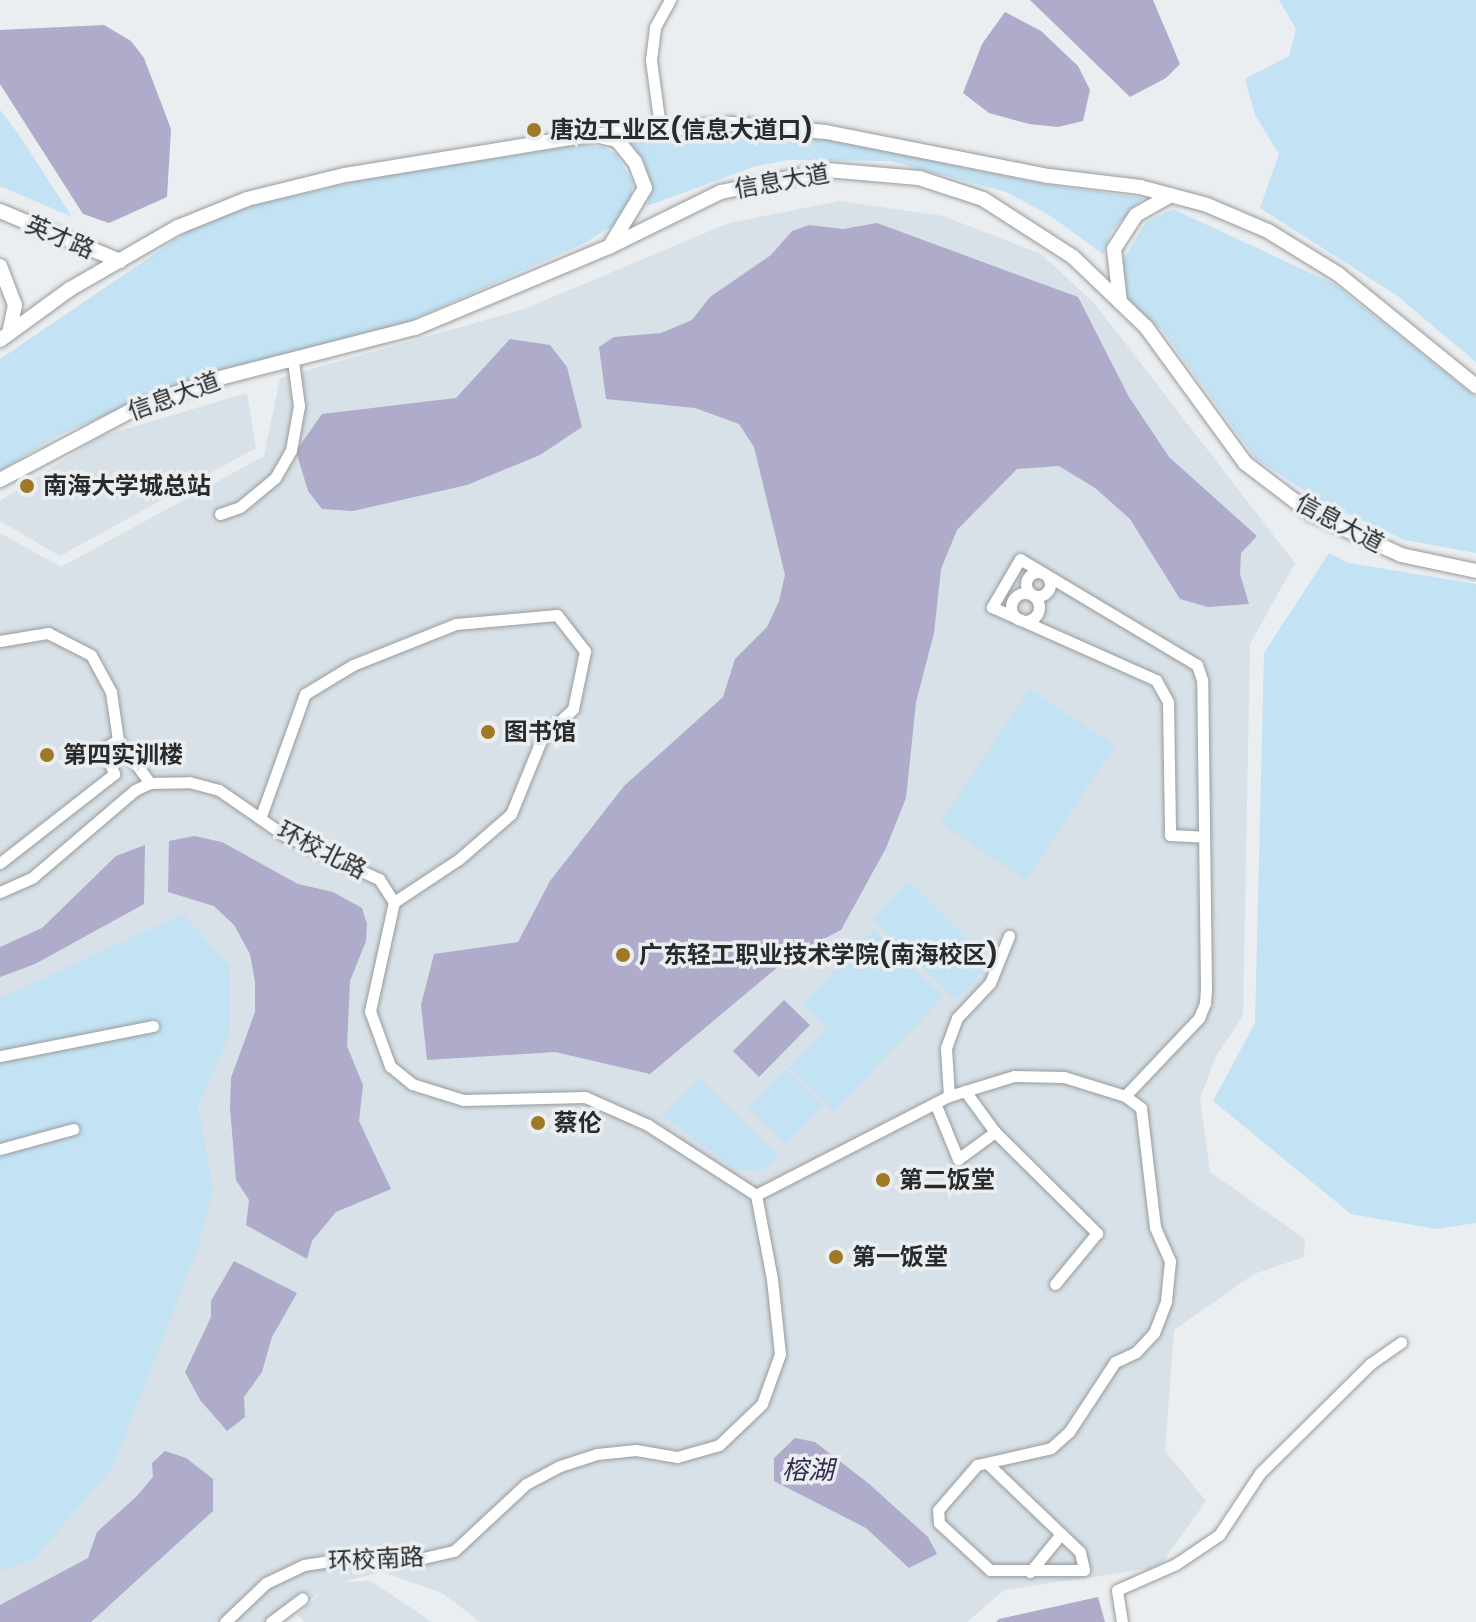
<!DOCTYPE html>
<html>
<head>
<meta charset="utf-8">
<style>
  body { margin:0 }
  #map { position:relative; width:1476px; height:1622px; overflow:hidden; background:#ebeef0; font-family:Poppins,"Noto Sans SC",sans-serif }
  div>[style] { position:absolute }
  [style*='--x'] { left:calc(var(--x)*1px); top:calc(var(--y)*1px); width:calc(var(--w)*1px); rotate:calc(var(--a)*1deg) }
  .built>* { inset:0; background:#d7e1e7 }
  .green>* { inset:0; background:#c3e2f3 }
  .water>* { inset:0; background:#afabca }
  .roads { filter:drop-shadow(0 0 2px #989b9d) drop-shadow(0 0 2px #989b9d) }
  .minor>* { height:11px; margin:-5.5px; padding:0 5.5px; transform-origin:5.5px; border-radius:5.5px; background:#fff }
  .minor>.ring { margin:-5.5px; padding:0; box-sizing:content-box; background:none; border:11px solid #fff; border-radius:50% }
  .major>* { height:14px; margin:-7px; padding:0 7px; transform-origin:7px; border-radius:7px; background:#fff }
  .dots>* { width:22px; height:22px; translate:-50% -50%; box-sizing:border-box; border:4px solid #ebeef0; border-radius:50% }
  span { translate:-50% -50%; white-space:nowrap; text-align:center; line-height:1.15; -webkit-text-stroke:7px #ebeef0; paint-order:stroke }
  .poi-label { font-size:24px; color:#292a2b; font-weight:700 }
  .left { translate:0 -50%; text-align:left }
  .street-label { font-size:24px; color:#292a2b }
  .water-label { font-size:26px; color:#342c56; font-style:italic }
</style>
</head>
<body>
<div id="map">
  <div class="built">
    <div style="clip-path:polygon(839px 201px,943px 216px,1041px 254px,1095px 304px,1295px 563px,1250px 644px,1243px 1016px,1216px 1056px,1200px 1099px,1210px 1172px,1305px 1239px,1304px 1257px,1254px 1274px,1174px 1330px,1165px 1451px,1206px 1501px,1159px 1567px,1004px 1590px,967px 1622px,480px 1622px,442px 1593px,382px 1572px,341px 1582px,371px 1581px,432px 1622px,305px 1622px,297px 1615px,325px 1589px,282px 1622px,0 1622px,0 533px,61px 567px,264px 456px,280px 378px,524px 309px,729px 223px)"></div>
    <div style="clip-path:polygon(247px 393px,256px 448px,60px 556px,0 521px,0 501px,99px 437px)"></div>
  </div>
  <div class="green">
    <div style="clip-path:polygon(1279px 0,1476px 0,1476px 362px,1396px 295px,1260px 208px,1279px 154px,1255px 115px,1245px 79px,1289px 56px,1296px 29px)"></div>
    <div style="clip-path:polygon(0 110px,18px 133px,72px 217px,0 186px)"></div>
    <div style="clip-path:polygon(705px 132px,829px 139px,1045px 184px,1143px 198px,1112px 231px,1103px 254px,1049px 215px,1006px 192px,890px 161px,788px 160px,756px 166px,647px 206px,651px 186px,644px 160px,627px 139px)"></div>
    <div style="clip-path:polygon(579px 145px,604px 147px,617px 155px,633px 183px,631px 201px,617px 223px,583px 244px,394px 328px,167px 389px,57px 436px,0 471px,0 359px,194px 227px,258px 204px,377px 177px)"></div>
    <div style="clip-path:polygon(1173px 209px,1334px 284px,1476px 397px,1476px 553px,1405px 540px,1325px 504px,1256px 459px,1162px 330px,1119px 298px,1122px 262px,1145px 223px)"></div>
    <div style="clip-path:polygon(1329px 553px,1349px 563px,1476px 584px,1476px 1223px,1436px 1229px,1351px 1214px,1213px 1101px,1255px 1023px,1264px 653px)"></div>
    <div style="clip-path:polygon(1029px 688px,1115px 745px,1026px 880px,940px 823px)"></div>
    <div style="clip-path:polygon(909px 881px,992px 963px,955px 1000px,873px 918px)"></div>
    <div style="clip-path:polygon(183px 914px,230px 966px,229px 1035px,198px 1107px,213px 1189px,197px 1251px,112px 1468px,34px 1559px,0 1571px,0 998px)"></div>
    <div style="clip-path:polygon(874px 930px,943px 997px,834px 1111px,789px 1068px,827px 1028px,803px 1004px)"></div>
    <div style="clip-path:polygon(786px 1069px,823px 1105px,785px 1144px,748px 1108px)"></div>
    <div style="clip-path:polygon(699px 1078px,779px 1156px,761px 1171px,737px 1170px,663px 1116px)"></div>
  </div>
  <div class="water">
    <div style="clip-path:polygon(1030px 0,1153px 0,1180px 64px,1166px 78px,1130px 97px)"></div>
    <div style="clip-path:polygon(1005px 12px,1041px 31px,1078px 66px,1090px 90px,1083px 121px,1058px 127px,1029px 124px,989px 113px,963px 93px,982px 44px)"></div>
    <div style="clip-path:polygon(104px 25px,131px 41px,144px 58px,171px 129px,167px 197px,109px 223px,83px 214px,0 84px,0 30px)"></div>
    <div style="clip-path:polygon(877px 223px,1078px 297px,1129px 397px,1169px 457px,1257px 536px,1241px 553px,1240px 574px,1249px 604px,1208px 607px,1180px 599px,1130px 519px,1095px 488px,1059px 466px,1017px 469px,957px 530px,941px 569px,934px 633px,916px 702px,906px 798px,886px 848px,841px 930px,792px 955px,650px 1074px,555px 1052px,427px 1060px,421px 1005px,434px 954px,518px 942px,550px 881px,624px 786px,723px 697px,735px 659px,767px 627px,779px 601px,785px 575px,754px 447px,739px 424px,695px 408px,606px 399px,599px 347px,614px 337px,661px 333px,692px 320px,710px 297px,771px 255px,792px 231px,809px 225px,843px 229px)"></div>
    <div style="clip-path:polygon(510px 339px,550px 345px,567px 367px,582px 427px,540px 455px,467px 485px,353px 511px,322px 509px,308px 491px,296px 451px,322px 414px,456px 398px)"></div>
    <div style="clip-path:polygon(194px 836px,222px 842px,298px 884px,333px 892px,362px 908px,367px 924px,366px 941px,350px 981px,347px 1046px,363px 1085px,359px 1121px,391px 1189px,336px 1212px,312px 1241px,307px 1259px,246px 1225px,249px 1200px,236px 1180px,230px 1108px,231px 1078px,255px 1012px,255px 982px,250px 954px,234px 925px,214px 906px,168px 892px,169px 841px)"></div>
    <div style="clip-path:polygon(145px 845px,144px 904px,35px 964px,0 977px,0 947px,42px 928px,116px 856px)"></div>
    <div style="clip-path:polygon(784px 1000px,810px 1025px,759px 1077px,733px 1051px)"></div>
    <div style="clip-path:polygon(234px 1261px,297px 1293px,272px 1337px,262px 1372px,244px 1397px,245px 1417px,227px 1431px,200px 1400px,185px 1372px,211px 1317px,211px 1301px)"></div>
    <div style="clip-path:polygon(795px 1438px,815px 1442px,868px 1483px,928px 1537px,937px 1554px,909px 1568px,866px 1528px,774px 1481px,774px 1458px)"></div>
    <div style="clip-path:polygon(165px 1451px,186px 1458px,213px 1479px,213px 1511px,91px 1622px,0 1622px,0 1605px,88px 1558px,97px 1532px,137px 1496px,153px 1477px,152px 1463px)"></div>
    <div style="clip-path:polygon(1098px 1597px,1105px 1622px,996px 1622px,999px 1619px)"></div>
  </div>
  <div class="roads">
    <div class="minor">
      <div style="--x:660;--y:126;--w:67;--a:-97.8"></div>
      <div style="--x:651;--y:60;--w:33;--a:-83"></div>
      <div style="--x:655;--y:27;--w:31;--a:-61"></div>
      <div style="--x:220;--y:514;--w:21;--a:-19"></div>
      <div style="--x:240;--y:507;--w:45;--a:-39.6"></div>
      <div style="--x:275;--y:478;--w:32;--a:-60"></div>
      <div style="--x:291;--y:450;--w:45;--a:-79.7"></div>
      <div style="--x:299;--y:406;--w:45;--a:-97.6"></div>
      <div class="ring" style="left:1026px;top:572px;width:13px;height:13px"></div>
      <div class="ring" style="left:1011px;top:593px;width:17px;height:17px"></div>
      <div style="--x:0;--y:641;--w:49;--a:-9.5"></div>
      <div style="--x:48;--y:633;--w:48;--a:27.1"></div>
      <div style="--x:91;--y:655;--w:42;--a:61.6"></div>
      <div style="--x:111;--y:692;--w:49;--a:81.7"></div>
      <div style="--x:118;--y:740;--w:54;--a:53.3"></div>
      <div style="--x:261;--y:816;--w:130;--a:-70.2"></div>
      <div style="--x:305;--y:694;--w:56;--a:-31.1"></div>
      <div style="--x:353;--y:665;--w:111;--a:-21.7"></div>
      <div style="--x:456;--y:624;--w:101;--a:-5.1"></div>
      <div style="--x:557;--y:615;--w:46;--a:52.1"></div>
      <div style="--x:585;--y:651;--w:59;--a:101.7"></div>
      <div style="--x:573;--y:709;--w:42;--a:136.9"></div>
      <div style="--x:542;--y:738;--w:82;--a:112.2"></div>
      <div style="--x:511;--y:814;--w:69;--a:139.1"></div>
      <div style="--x:459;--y:859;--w:78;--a:146.5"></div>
      <div style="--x:0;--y:863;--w:145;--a:-38"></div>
      <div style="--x:114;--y:774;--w:28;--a:-111"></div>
      <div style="--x:104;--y:748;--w:16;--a:-30"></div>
      <div style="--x:0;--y:892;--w:36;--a:-24"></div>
      <div style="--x:33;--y:877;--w:134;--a:-40.5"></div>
      <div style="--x:135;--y:790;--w:17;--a:-25"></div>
      <div style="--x:150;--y:783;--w:39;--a:-1"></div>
      <div style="--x:189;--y:782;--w:31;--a:15"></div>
      <div style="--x:219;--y:790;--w:79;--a:34.7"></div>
      <div style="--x:284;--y:835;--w:105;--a:24.9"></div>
      <div style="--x:379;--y:879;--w:27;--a:57"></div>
      <div style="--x:394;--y:902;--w:112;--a:102.4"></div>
      <div style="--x:370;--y:1011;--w:59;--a:70"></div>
      <div style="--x:390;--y:1066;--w:28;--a:39"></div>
      <div style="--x:412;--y:1084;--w:53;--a:17.4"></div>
      <div style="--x:463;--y:1100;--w:122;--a:-1.4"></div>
      <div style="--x:585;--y:1097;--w:69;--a:24"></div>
      <div style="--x:648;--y:1125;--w:129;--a:32.9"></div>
      <div style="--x:0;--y:1056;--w:156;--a:-11.1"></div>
      <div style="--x:949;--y:1096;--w:48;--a:-93.6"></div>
      <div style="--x:946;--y:1048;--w:32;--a:-70"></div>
      <div style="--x:957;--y:1018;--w:48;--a:-46.7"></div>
      <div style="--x:990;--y:983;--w:51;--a:-68"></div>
      <div style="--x:935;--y:1103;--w:61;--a:67.7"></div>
      <div style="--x:958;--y:1159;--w:46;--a:-36.1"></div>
      <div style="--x:995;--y:1132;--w:51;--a:-126.2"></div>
      <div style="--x:995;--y:1132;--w:144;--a:44.7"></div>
      <div style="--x:1097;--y:1233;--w:66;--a:129.5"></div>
      <div style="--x:0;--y:1149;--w:76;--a:-15.3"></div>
      <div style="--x:756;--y:1195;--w:217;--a:-27.2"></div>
      <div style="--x:949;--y:1096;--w:68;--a:-17.1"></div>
      <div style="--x:1014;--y:1076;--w:50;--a:1.1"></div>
      <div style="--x:1064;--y:1077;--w:64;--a:17.3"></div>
      <div style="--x:1125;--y:1096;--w:108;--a:-46.5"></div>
      <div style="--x:1199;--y:1018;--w:16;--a:-68"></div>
      <div style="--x:1205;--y:1003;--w:14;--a:-86"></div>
      <div style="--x:1206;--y:989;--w:309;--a:-90.7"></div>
      <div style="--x:1202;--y:680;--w:16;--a:-108"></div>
      <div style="--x:1197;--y:665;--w:206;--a:-149.1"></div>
      <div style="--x:1020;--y:559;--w:56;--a:120.3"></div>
      <div style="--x:992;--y:607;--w:180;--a:24"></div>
      <div style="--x:1156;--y:680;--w:25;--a:61"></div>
      <div style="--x:1168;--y:702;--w:133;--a:89.1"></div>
      <div style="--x:1170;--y:835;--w:34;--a:3"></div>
      <div style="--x:988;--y:1464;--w:127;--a:43.7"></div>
      <div style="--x:1080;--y:1552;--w:18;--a:77"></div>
      <div style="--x:1084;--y:1570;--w:94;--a:180"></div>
      <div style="--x:990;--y:1570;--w:69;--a:-137.3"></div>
      <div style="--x:939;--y:1523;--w:13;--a:-94"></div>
      <div style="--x:938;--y:1510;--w:60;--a:-49.1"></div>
      <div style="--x:977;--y:1465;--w:76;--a:-12.9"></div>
      <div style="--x:1051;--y:1448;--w:24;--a:-42"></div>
      <div style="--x:1069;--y:1432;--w:84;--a:-56.7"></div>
      <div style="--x:1115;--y:1362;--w:23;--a:-25"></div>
      <div style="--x:1136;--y:1352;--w:26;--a:-47"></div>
      <div style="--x:1154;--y:1333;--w:34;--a:-69"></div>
      <div style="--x:1166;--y:1301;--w:40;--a:-84.3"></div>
      <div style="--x:1170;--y:1261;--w:37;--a:-114"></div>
      <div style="--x:1155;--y:1227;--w:120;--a:-96.7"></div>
      <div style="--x:1141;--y:1108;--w:20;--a:-143"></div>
      <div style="--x:1030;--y:1572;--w:49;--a:-50.8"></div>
      <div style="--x:225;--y:1622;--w:57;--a:-43.6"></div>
      <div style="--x:266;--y:1583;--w:42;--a:-25.3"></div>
      <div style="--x:304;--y:1565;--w:37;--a:-9"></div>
      <div style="--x:341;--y:1559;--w:78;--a:0"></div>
      <div style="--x:419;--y:1559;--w:36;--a:-13"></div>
      <div style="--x:454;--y:1551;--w:98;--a:-42.9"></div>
      <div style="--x:526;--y:1484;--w:38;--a:-28"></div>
      <div style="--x:560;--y:1466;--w:39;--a:-18"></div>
      <div style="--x:597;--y:1454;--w:39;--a:-6"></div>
      <div style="--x:636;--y:1450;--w:42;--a:9.7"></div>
      <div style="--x:677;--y:1457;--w:44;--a:-15.9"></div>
      <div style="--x:719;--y:1445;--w:59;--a:-43.6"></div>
      <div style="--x:762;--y:1404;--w:53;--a:-70.2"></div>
      <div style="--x:780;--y:1354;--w:75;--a:-96.1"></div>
      <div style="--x:772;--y:1279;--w:86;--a:-100.8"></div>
      <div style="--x:271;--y:1622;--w:39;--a:-37"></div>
      <div style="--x:1122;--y:1622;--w:32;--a:-99"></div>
      <div style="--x:1117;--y:1590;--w:64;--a:-23.8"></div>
      <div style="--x:1176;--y:1564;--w:52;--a:-34"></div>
      <div style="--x:1219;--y:1535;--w:74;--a:-56.5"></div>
      <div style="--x:1260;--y:1473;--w:155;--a:-44.7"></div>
      <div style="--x:1370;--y:1364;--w:38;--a:-35"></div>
    </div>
    <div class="major">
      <div style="--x:603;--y:137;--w:14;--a:12"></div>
      <div style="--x:617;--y:140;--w:28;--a:51"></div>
      <div style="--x:635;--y:162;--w:28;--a:69"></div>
      <div style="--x:645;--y:188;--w:68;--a:121.1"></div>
      <div style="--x:0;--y:211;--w:130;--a:22.6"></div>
      <div style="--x:0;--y:266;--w:42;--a:69"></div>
      <div style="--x:15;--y:305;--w:29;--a:102"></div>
      <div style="--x:1120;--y:302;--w:53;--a:-96.5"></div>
      <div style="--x:1114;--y:249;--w:40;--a:-57.1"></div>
      <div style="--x:1136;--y:215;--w:40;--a:-29.7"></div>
      <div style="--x:0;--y:340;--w:87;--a:-36.1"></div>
      <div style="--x:70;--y:289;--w:125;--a:-29.9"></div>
      <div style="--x:178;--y:227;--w:74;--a:-22.1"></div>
      <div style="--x:247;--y:199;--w:101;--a:-13.8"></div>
      <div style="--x:345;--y:175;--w:234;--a:-9.3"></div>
      <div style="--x:576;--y:137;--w:156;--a:-4.8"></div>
      <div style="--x:731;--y:124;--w:95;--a:4.8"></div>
      <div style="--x:826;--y:132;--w:227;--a:11.2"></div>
      <div style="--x:1049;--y:176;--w:92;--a:6.9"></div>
      <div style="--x:1140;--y:187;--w:69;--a:15"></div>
      <div style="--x:1207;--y:205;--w:66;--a:23.1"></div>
      <div style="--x:1268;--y:231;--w:82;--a:31.6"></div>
      <div style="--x:1338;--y:274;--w:178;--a:39.1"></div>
      <div style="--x:0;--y:480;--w:156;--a:-27.9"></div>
      <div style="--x:138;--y:407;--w:79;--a:-20"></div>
      <div style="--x:212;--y:380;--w:210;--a:-14.4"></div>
      <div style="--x:415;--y:328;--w:210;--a:-22.7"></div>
      <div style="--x:609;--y:247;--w:125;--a:-26.2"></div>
      <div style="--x:721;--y:192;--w:108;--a:-11.7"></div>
      <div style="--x:827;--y:170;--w:92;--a:5"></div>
      <div style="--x:919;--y:178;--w:67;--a:18.2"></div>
      <div style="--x:983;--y:199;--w:107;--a:32.8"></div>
      <div style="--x:1073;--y:257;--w:101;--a:43.8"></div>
      <div style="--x:1146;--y:327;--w:168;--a:53.9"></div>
      <div style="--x:1245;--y:463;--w:84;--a:37.3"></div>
      <div style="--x:1312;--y:514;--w:98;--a:24.7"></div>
      <div style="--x:1401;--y:555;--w:77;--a:12"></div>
    </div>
  </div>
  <div class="dots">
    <div style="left:534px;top:130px;background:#a07927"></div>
    <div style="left:27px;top:486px;background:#a07927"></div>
    <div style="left:488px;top:732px;background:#a07927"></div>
    <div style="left:47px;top:755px;background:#a07927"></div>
    <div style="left:623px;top:955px;background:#a07927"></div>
    <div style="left:538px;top:1123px;background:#a07927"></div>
    <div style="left:883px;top:1180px;background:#a07927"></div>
    <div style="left:836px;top:1257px;background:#a07927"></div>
  </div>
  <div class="poi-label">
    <span class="left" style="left:550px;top:130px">唐边工业区(信息大道口)</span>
    <span class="left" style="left:43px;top:486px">南海大学城总站</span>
    <span class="left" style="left:504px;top:732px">图书馆</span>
    <span class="left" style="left:63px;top:755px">第四实训楼</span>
    <span class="left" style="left:639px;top:955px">广东轻工职业技术学院(南海校区)</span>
    <span class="left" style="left:554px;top:1123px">蔡伦</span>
    <span class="left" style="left:899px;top:1180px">第二饭堂</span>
    <span class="left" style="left:852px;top:1257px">第一饭堂</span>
  </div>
  <div class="street-label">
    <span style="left:782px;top:181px;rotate:-10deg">信息大道</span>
    <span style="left:60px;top:237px;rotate:23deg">英才路</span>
    <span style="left:174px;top:396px;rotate:-20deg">信息大道</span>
    <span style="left:1340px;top:523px;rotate:28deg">信息大道</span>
    <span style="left:322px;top:850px;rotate:27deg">环校北路</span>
    <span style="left:376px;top:1559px;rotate:-3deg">环校南路</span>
  </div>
  <div class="water-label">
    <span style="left:808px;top:1471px">榕湖</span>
  </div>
</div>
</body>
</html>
